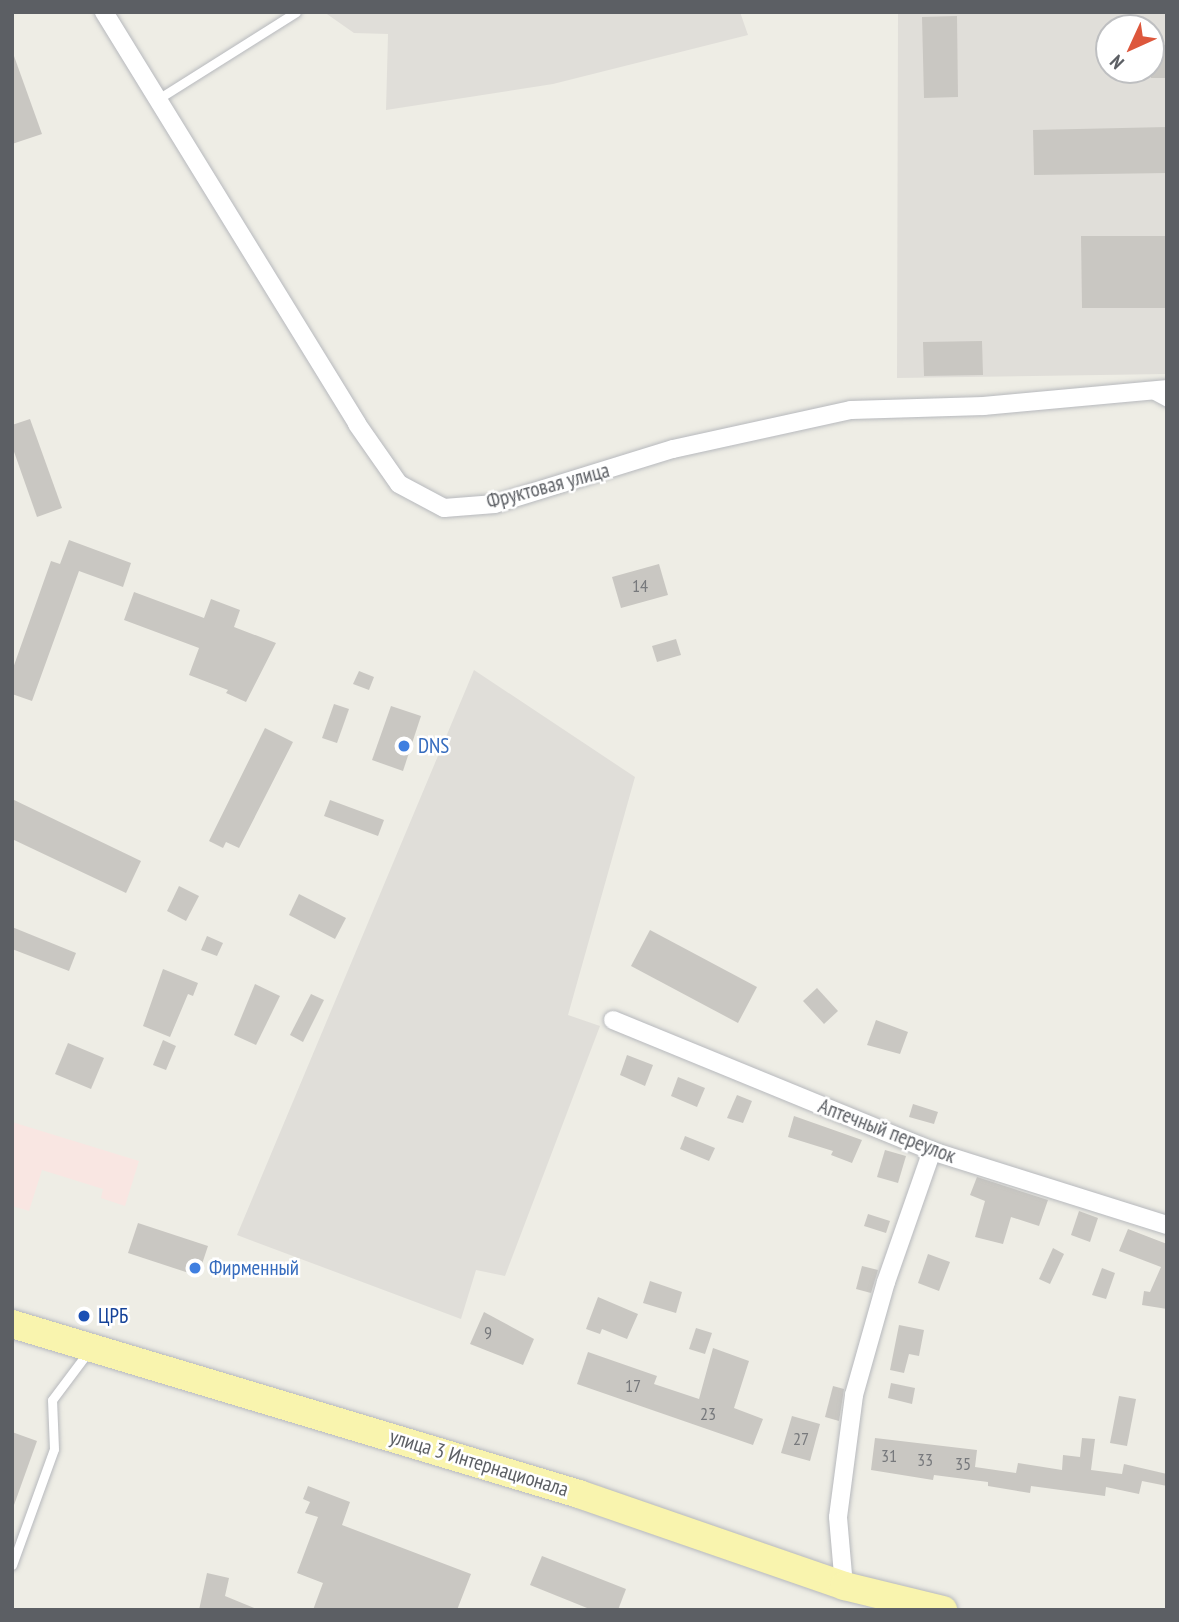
<!DOCTYPE html>
<html>
<head>
<meta charset="utf-8">
<style>
  body { margin:0 }
  #map { position:relative; width:1179px; height:1622px; overflow:hidden; background:#eeede5; font-family:"PT Sans Narrow",sans-serif }
  div>[style] { position:absolute }
  [style*='--x'] { left:calc(var(--x)*1px); top:calc(var(--y)*1px); width:calc(var(--w)*1px); rotate:calc(var(--a)*1deg) }
  .industrial>* { inset:0; background:#e0ded9 }
  .medical>* { inset:0; background:#f9e6e2 }
  .building>* { inset:0; background:#c9c7c2 }
  .roads { filter:drop-shadow(0 0 2px #b7b9bd) drop-shadow(0 0 2px #b7b9bd) }
  .service>* { height:9px; margin:-4.5px; padding:0 4.5px; transform-origin:4.5px; border-radius:4.5px; background:#fff }
  .minor>* { height:18px; margin:-9px; padding:0 9px; transform-origin:9px; border-radius:9px; background:#fff }
  .primary>* { height:28px; margin:-14px; padding:0 14px; transform-origin:14px; border-radius:14px; background:#f9f4ae }
  .dots>* { width:19px; height:19px; translate:-50% -50%; box-sizing:border-box; border:4px solid #fff; border-radius:50% }
  span { translate:-50% -50%; white-space:nowrap; text-align:center; line-height:1.15; -webkit-text-stroke:5px #fff; paint-order:stroke }
  .number-label { font-size:18px; color:#77797c }
  .number-label span { -webkit-text-stroke-width:0 }
  .street-label { font-size:21px; color:#5c5f64 }
  .shop-label { font-size:21px; color:#366cbe }
  .left { translate:0 -50%; text-align:left }
  .transit-label { font-size:21px; color:#164399 }
  .frame { position:absolute; inset:0; border:14px solid #5c5f64; pointer-events:none }
  .north { position:absolute; left:1095px; top:14px; width:70px; height:70px; box-sizing:border-box; background:#fff; border:2px solid #bebfc1; border-radius:50%; rotate:225deg; font-size:19px; font-weight:700; line-height:28px; text-align:center; color:#5c5f64 }
  .north::after { content:''; display:block; margin:auto; width:24px; height:32px; background:#dd573c; clip-path:polygon(50% 0,100% 100%,50% 72%,0 100%) }
</style>
</head>
<body>
<div id="map">
  <div class="industrial">
    <div style="clip-path:polygon(324px 12px,740px 12px,748px 35px,553px 84px,386px 110px,388px 34px,354px 33px)"></div>
    <div style="clip-path:polygon(evenodd,898px 12px,1167px 12px,1167px 374px,897px 378px,898px 12px,1109px 28px,1151px 28px,1151px 70px,1109px 70px,1109px 28px)"></div>
    <div style="clip-path:polygon(474px 670px,635px 777px,568px 1015px,600px 1026px,505px 1276px,476px 1270px,461px 1319px,237px 1235px)"></div>
  </div>
  <div class="medical">
    <div style="clip-path:polygon(12px 1122px,139px 1161px,125px 1206px,101px 1198px,103px 1189px,42px 1170px,29px 1211px,12px 1206px)"></div>
  </div>
  <div class="building">
    <div style="clip-path:polygon(957px 16px,958px 97px,924px 98px,922px 17px)"></div>
    <div style="clip-path:polygon(1151px 45px,1167px 45px,1167px 78px,1151px 78px)"></div>
    <div style="clip-path:polygon(14px 56px,42px 134px,12px 144px,12px 57px)"></div>
    <div style="clip-path:polygon(1167px 127px,1167px 173px,1034px 175px,1033px 130px)"></div>
    <div style="clip-path:polygon(1081px 236px,1167px 236px,1167px 308px,1082px 308px)"></div>
    <div style="clip-path:polygon(982px 341px,983px 375px,924px 376px,923px 342px)"></div>
    <div style="clip-path:polygon(30px 419px,62px 508px,37px 517px,12px 446px,12px 425px)"></div>
    <div style="clip-path:polygon(69px 540px,131px 563px,123px 587px,79px 571px,32px 701px,12px 694px,12px 671px,51px 561px,60px 564px)"></div>
    <div style="clip-path:polygon(659px 564px,668px 595px,621px 608px,612px 577px)"></div>
    <div style="clip-path:polygon(134px 592px,204px 618px,211px 599px,240px 610px,234px 627px,276px 643px,246px 702px,226px 693px,228px 690px,189px 675px,199px 648px,124px 620px)"></div>
    <div style="clip-path:polygon(676px 639px,681px 655px,657px 662px,652px 646px)"></div>
    <div style="clip-path:polygon(359px 671px,374px 677px,369px 690px,353px 684px)"></div>
    <div style="clip-path:polygon(334px 704px,349px 709px,337px 743px,322px 738px)"></div>
    <div style="clip-path:polygon(391px 706px,421px 716px,403px 771px,372px 760px)"></div>
    <div style="clip-path:polygon(265px 728px,293px 742px,239px 848px,226px 842px,223px 848px,209px 841px)"></div>
    <div style="clip-path:polygon(12px 799px,141px 861px,126px 893px,12px 839px)"></div>
    <div style="clip-path:polygon(330px 800px,384px 820px,378px 836px,324px 816px)"></div>
    <div style="clip-path:polygon(179px 886px,199px 896px,186px 921px,167px 911px)"></div>
    <div style="clip-path:polygon(299px 894px,346px 918px,335px 939px,289px 915px)"></div>
    <div style="clip-path:polygon(12px 927px,76px 953px,69px 971px,12px 949px)"></div>
    <div style="clip-path:polygon(650px 930px,757px 987px,738px 1023px,631px 966px)"></div>
    <div style="clip-path:polygon(207px 936px,223px 943px,217px 956px,201px 950px)"></div>
    <div style="clip-path:polygon(163px 969px,198px 983px,193px 996px,188px 994px,170px 1037px,143px 1026px)"></div>
    <div style="clip-path:polygon(255px 984px,280px 996px,256px 1045px,234px 1035px)"></div>
    <div style="clip-path:polygon(817px 988px,838px 1011px,824px 1024px,803px 1001px)"></div>
    <div style="clip-path:polygon(311px 994px,324px 1000px,303px 1042px,290px 1035px)"></div>
    <div style="clip-path:polygon(876px 1020px,908px 1032px,900px 1054px,867px 1045px)"></div>
    <div style="clip-path:polygon(163px 1040px,176px 1046px,166px 1070px,153px 1065px)"></div>
    <div style="clip-path:polygon(68px 1043px,104px 1058px,91px 1089px,55px 1074px)"></div>
    <div style="clip-path:polygon(627px 1055px,653px 1065px,645px 1086px,620px 1075px)"></div>
    <div style="clip-path:polygon(678px 1077px,705px 1088px,697px 1107px,671px 1096px)"></div>
    <div style="clip-path:polygon(737px 1095px,752px 1101px,743px 1123px,727px 1118px)"></div>
    <div style="clip-path:polygon(913px 1104px,938px 1112px,934px 1124px,909px 1117px)"></div>
    <div style="clip-path:polygon(794px 1116px,862px 1140px,852px 1163px,831px 1155px,833px 1151px,788px 1137px)"></div>
    <div style="clip-path:polygon(685px 1136px,715px 1148px,709px 1161px,680px 1149px)"></div>
    <div style="clip-path:polygon(885px 1150px,906px 1156px,898px 1183px,877px 1177px)"></div>
    <div style="clip-path:polygon(977px 1177px,1048px 1200px,1039px 1226px,1011px 1217px,1003px 1244px,975px 1237px,985px 1201px,970px 1195px)"></div>
    <div style="clip-path:polygon(1079px 1211px,1098px 1218px,1090px 1242px,1071px 1235px)"></div>
    <div style="clip-path:polygon(868px 1214px,890px 1221px,886px 1233px,864px 1226px)"></div>
    <div style="clip-path:polygon(138px 1223px,208px 1246px,198px 1276px,128px 1253px)"></div>
    <div style="clip-path:polygon(1128px 1229px,1167px 1244px,1167px 1309px,1142px 1305px,1144px 1291px,1150px 1292px,1161px 1267px,1119px 1251px)"></div>
    <div style="clip-path:polygon(1053px 1248px,1064px 1254px,1050px 1284px,1039px 1279px)"></div>
    <div style="clip-path:polygon(928px 1254px,950px 1262px,939px 1291px,918px 1283px)"></div>
    <div style="clip-path:polygon(862px 1266px,878px 1270px,871px 1293px,856px 1289px)"></div>
    <div style="clip-path:polygon(1102px 1268px,1115px 1273px,1106px 1299px,1092px 1295px)"></div>
    <div style="clip-path:polygon(650px 1281px,682px 1292px,676px 1313px,643px 1303px)"></div>
    <div style="clip-path:polygon(598px 1297px,638px 1314px,627px 1339px,602px 1329px,600px 1334px,586px 1329px)"></div>
    <div style="clip-path:polygon(484px 1312px,534px 1339px,523px 1365px,470px 1344px)"></div>
    <div style="clip-path:polygon(899px 1325px,924px 1330px,919px 1356px,909px 1354px,904px 1373px,890px 1370px)"></div>
    <div style="clip-path:polygon(696px 1328px,712px 1333px,705px 1354px,689px 1349px)"></div>
    <div style="clip-path:polygon(713px 1348px,749px 1361px,734px 1408px,763px 1419px,753px 1445px,577px 1384px,588px 1352px,657px 1376px,654px 1384px,699px 1399px)"></div>
    <div style="clip-path:polygon(891px 1383px,915px 1388px,912px 1404px,888px 1398px)"></div>
    <div style="clip-path:polygon(833px 1386px,844px 1389px,839px 1421px,825px 1417px)"></div>
    <div style="clip-path:polygon(1119px 1396px,1136px 1399px,1127px 1446px,1110px 1443px)"></div>
    <div style="clip-path:polygon(792px 1416px,820px 1424px,810px 1461px,781px 1453px)"></div>
    <div style="clip-path:polygon(12px 1432px,37px 1441px,14px 1505px,12px 1505px)"></div>
    <div style="clip-path:polygon(875px 1438px,977px 1450px,975px 1467px,1016px 1473px,1018px 1463px,1062px 1470px,1063px 1455px,1080px 1457px,1082px 1438px,1095px 1439px,1091px 1470px,1122px 1474px,1124px 1464px,1167px 1474px,1167px 1486px,1142px 1481px,1139px 1494px,1106px 1487px,1105px 1496px,1031px 1486px,1030px 1493px,988px 1486px,988px 1482px,934px 1475px,933px 1480px,871px 1470px)"></div>
    <div style="clip-path:polygon(308px 1486px,350px 1502px,342px 1525px,471px 1574px,457px 1610px,313px 1610px,323px 1583px,297px 1573px,318px 1517px,305px 1513px,310px 1502px,303px 1499px)"></div>
    <div style="clip-path:polygon(542px 1556px,626px 1589px,618px 1610px,592px 1610px,530px 1585px)"></div>
    <div style="clip-path:polygon(207px 1573px,229px 1578px,225px 1596px,259px 1610px,199px 1610px)"></div>
  </div>
  <div class="roads">
    <div class="service">
      <div style="--x:158;--y:99;--w:163;--a:-32.2"></div>
      <div style="--x:1150;--y:393;--w:19;--a:28"></div>
      <div style="--x:12;--y:1565;--w:123;--a:-70.1"></div>
      <div style="--x:54;--y:1449;--w:49;--a:-92.3"></div>
      <div style="--x:52;--y:1400;--w:60;--a:-53.1"></div>
    </div>
    <div class="minor">
      <div style="--x:104;--y:12;--w:483;--a:58.4"></div>
      <div style="--x:357;--y:424;--w:73;--a:55"></div>
      <div style="--x:399;--y:484;--w:51;--a:28.1"></div>
      <div style="--x:444;--y:508;--w:51;--a:-4.5"></div>
      <div style="--x:495;--y:504;--w:186;--a:-17.2"></div>
      <div style="--x:673;--y:449;--w:182;--a:-12.4"></div>
      <div style="--x:851;--y:410;--w:133;--a:-1.7"></div>
      <div style="--x:984;--y:406;--w:184;--a:-5.3"></div>
      <div style="--x:613;--y:1020;--w:345;--a:22.3"></div>
      <div style="--x:932;--y:1151;--w:246;--a:17.5"></div>
      <div style="--x:844;--y:1586;--w:69;--a:-95"></div>
      <div style="--x:838;--y:1517;--w:123;--a:-82.5"></div>
      <div style="--x:854;--y:1395;--w:117;--a:-74.2"></div>
      <div style="--x:886;--y:1282;--w:139;--a:-70.7"></div>
    </div>
    <div class="primary">
      <div style="--x:12;--y:1324;--w:592;--a:16.69"></div>
      <div style="--x:579;--y:1494;--w:281;--a:19.1"></div>
      <div style="--x:844;--y:1586;--w:102;--a:13.6"></div>
    </div>
  </div>
  <div class="dots">
    <div style="left:404px;top:746px;background:#3f7fe0"></div>
    <div style="left:195px;top:1268px;background:#3f7fe0"></div>
    <div style="left:84px;top:1316px;background:#1a4fb4"></div>
  </div>
  <div class="number-label">
    <span style="left:640px;top:586px">14</span>
    <span style="left:488px;top:1333px">9</span>
    <span style="left:633px;top:1386px">17</span>
    <span style="left:708px;top:1414px">23</span>
    <span style="left:801px;top:1439px">27</span>
    <span style="left:889px;top:1456px">31</span>
    <span style="left:925px;top:1460px">33</span>
    <span style="left:963px;top:1464px">35</span>
  </div>
  <div class="street-label">
    <span style="left:548px;top:486px;rotate:-15deg">Фруктовая улица</span>
    <span style="left:887px;top:1131px;rotate:21deg">Аптечный переулок</span>
    <span style="left:479px;top:1463px;rotate:17deg">улица 3 Интернационала</span>
  </div>
  <div class="shop-label">
    <span class="left" style="left:418px;top:746px">DNS</span>
    <span class="left" style="left:209px;top:1268px">Фирменный</span>
  </div>
  <div class="transit-label">
    <span class="left" style="left:98px;top:1316px">ЦРБ</span>
  </div>
  <div class="frame"></div>
  <div class="north">N</div>
</div>
</body>
</html>
